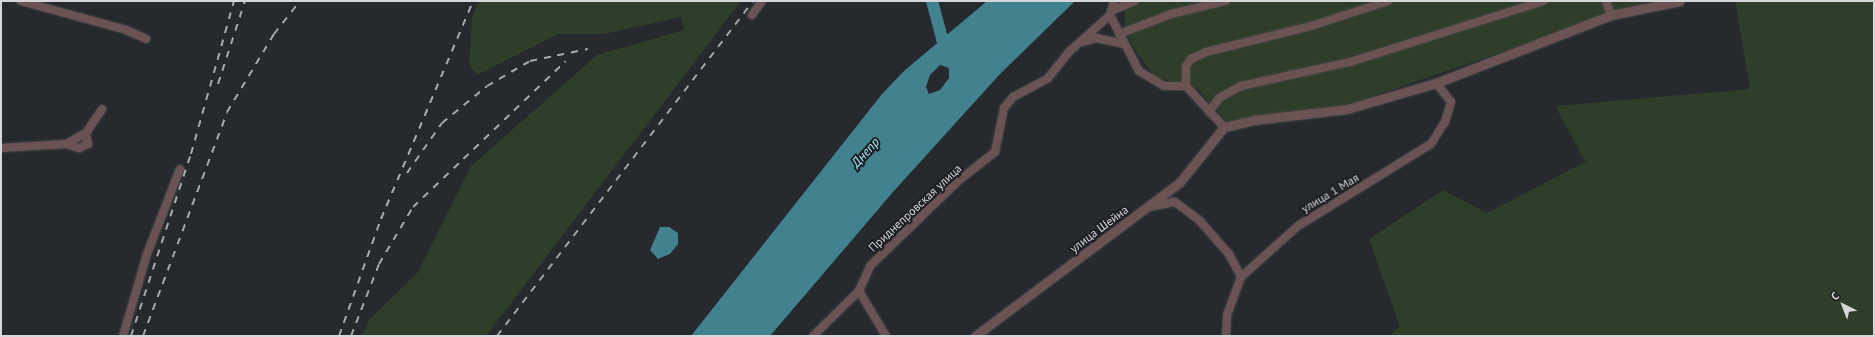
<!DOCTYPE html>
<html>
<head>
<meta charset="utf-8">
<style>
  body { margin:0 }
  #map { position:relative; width:1875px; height:337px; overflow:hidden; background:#26292d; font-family:"PT Sans",sans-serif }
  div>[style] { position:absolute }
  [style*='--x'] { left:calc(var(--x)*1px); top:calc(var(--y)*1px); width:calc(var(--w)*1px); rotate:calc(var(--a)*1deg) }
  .green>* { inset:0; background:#2f3e28 }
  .water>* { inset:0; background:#41828e }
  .river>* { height:12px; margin:-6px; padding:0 6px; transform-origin:6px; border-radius:6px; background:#41828e }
  .roads { filter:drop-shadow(0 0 1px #424549) drop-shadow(0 0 1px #424549) }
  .minor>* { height:8px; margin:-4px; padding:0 4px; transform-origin:4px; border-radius:4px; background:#6a5352 }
  .tertiary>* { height:9px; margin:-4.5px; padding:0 4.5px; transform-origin:4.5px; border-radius:4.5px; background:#6a5352 }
  .rail>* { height:2px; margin-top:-1px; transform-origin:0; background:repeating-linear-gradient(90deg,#a9aaad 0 7px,transparent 0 14px) }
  span { translate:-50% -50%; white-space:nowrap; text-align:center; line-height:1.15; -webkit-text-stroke:4px #1d1f24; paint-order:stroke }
  .street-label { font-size:12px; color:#d6d7da }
  .water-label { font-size:13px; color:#a0eefd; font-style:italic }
  .frame { position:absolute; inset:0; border:2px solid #d6d7da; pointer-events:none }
  .north { position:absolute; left:1823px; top:285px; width:40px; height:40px; -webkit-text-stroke:3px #1d1f24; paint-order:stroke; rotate:318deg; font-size:11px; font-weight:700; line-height:16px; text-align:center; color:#d6d7da }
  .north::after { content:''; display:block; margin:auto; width:14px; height:18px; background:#d6d7da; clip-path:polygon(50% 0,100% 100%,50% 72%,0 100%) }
</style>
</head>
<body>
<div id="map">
  <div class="green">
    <div style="clip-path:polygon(479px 1px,741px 1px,486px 336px,362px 336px,369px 320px,418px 272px,471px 166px,597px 55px,684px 30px,681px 17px,604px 34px,558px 34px,477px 75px,469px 65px,472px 18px)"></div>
    <div style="clip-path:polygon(1124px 1px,1650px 1px,1365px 99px,1331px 108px,1226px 121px,1198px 89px,1155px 77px,1149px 69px,1132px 45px,1125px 27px)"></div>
    <div style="clip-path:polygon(1735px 1px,1874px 1px,1874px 336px,1388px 336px,1400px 327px,1369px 239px,1443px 190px,1487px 213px,1589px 160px,1585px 161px,1555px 106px,1750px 89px)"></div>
  </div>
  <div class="water">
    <div style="clip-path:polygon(evenodd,987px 1px,1075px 1px,1000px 74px,893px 192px,770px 336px,691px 336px,882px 94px,904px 71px,987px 1px,940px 65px,949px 68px,949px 78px,940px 90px,929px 94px,926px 87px,930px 75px,940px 65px)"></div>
    <div style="clip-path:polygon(660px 227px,669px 227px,678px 233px,678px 244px,670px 254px,658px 259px,650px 250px)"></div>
  </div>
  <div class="river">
    <div style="--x:932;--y:1;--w:39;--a:75"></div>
    <div style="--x:942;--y:39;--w:16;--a:18"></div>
  </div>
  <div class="roads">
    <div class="minor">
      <div style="--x:21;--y:1;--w:109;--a:15.4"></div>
      <div style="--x:126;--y:30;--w:22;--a:24"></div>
      <div style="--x:1114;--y:1;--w:15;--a:106"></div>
      <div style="--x:1110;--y:15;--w:63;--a:62.6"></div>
      <div style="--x:1139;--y:71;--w:29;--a:31"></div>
      <div style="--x:1164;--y:86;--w:22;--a:0"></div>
      <div style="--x:1186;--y:86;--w:56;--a:47.2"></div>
      <div style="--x:1606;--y:1;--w:15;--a:70"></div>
      <div style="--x:1111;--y:11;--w:26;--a:-23"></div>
      <div style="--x:752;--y:15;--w:17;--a:-54"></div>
      <div style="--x:1119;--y:34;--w:56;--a:-21"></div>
      <div style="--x:1171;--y:14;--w:56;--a:-13.5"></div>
      <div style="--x:1083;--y:42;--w:14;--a:-17"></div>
      <div style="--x:1096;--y:38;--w:29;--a:12"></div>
      <div style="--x:1186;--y:86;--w:20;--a:-90"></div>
      <div style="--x:1186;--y:66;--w:9;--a:-54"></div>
      <div style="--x:1191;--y:59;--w:17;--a:-25"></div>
      <div style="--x:1206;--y:52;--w:108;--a:-13.9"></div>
      <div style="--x:1311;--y:26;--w:81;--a:-18"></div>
      <div style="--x:1209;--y:112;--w:17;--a:-54"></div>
      <div style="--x:1219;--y:98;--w:25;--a:-29"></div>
      <div style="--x:1241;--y:86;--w:112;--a:-12.4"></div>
      <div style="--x:1350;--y:62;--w:203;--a:-17.5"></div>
      <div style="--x:66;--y:144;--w:14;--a:17"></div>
      <div style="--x:79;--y:148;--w:10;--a:-24"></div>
      <div style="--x:88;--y:144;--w:11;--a:-100"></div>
      <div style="--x:1;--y:148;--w:65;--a:-3.5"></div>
      <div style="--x:66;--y:144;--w:23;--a:-29"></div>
      <div style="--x:86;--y:133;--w:29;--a:-56"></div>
      <div style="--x:1149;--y:207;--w:26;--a:-11"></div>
      <div style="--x:1175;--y:202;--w:31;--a:37"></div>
      <div style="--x:1200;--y:221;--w:44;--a:48.7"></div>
      <div style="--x:1229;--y:254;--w:26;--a:62"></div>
      <div style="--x:859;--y:291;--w:52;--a:59"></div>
      <div style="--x:123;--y:336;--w:85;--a:-73.7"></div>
      <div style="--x:147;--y:254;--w:91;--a:-68.8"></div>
      <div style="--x:813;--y:336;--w:64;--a:-44.4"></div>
      <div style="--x:859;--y:291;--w:27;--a:-66"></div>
      <div style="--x:870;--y:266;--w:122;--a:-44"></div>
      <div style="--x:958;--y:181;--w:47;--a:-38.1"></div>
      <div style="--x:995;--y:152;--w:45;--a:-78.4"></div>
      <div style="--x:1004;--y:108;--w:14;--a:-51"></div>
      <div style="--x:1013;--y:97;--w:40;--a:-28"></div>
      <div style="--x:1048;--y:78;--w:35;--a:-51"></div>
      <div style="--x:1070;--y:51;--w:54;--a:-42"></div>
      <div style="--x:1226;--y:336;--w:21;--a:-87"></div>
      <div style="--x:1227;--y:315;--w:40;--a:-69.8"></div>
      <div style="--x:1241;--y:277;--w:76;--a:-41.8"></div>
      <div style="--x:1298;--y:226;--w:156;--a:-31.7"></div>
      <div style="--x:1431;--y:144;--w:26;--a:-58"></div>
      <div style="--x:1445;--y:122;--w:21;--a:-73"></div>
      <div style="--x:1451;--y:102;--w:24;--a:-128"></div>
    </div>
    <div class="tertiary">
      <div style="--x:975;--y:336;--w:256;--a:-36.9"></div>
      <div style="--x:1180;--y:182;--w:70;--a:-51.3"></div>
      <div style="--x:1224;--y:127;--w:31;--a:-13"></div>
      <div style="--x:1254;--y:120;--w:94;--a:-6.7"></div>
      <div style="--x:1347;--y:109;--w:93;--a:-16.3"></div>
      <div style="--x:1436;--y:83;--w:188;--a:-21.2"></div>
      <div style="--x:1611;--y:15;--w:70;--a:-11.5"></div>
    </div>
  </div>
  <div class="rail">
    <div style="--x:218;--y:84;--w:87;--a:-72"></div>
    <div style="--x:407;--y:173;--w:61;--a:-55"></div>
    <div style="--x:442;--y:123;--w:58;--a:-39.4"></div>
    <div style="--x:487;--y:86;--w:50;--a:-30.2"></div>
    <div style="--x:530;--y:61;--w:59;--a:-11.7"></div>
    <div style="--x:131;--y:336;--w:192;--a:-71.8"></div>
    <div style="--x:191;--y:154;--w:159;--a:-74.3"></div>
    <div style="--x:143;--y:336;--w:239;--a:-69.4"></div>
    <div style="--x:227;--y:112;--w:91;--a:-58.9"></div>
    <div style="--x:274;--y:34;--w:42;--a:-51.8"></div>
    <div style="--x:339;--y:336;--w:124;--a:-70.3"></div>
    <div style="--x:381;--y:219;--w:237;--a:-67.1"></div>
    <div style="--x:351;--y:336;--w:77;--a:-68.7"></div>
    <div style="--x:379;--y:264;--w:66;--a:-59.2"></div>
    <div style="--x:413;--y:207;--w:211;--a:-43.7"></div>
    <div style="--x:497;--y:336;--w:422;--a:-52.6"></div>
  </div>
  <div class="street-label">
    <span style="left:1330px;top:193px;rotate:-31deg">улица 1 Мая</span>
    <span style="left:915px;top:208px;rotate:-43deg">Приднепровская улица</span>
    <span style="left:1099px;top:229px;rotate:-37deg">улица Шейна</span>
  </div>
  <div class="water-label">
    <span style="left:866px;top:153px;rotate:-48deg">Днепр</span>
  </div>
  <div class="frame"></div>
  <div class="north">С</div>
</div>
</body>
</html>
